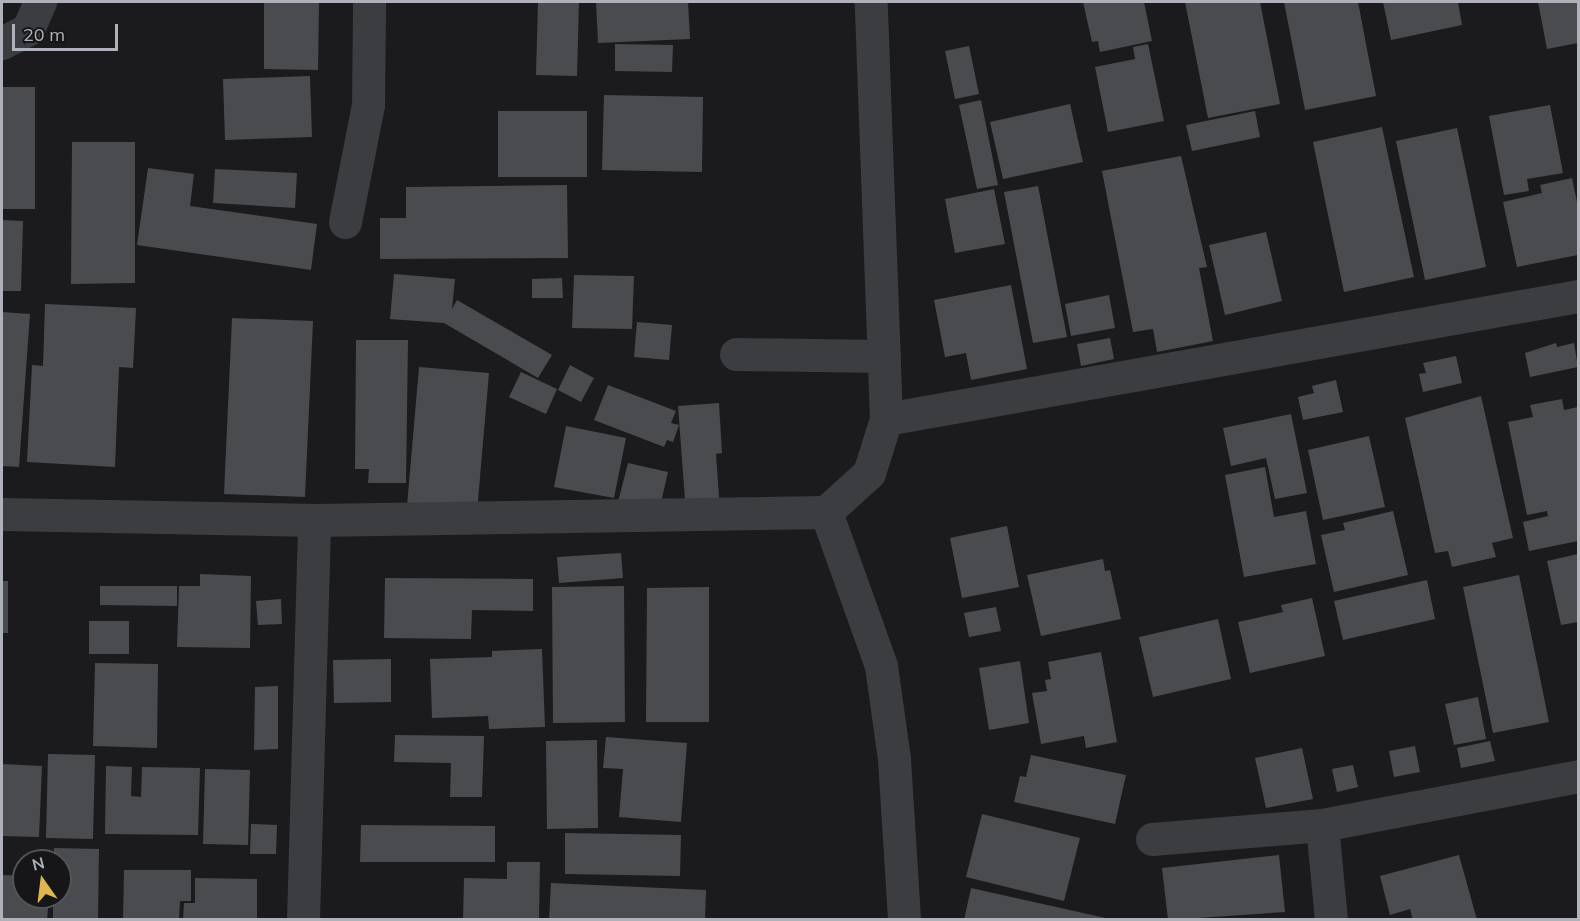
<!DOCTYPE html>
<html>
<head>
<meta charset="utf-8">
<style>
  body { margin:0 }
  #map { position:relative; width:1580px; height:921px; overflow:hidden; background:#1b1b1d; font-family:Mulish,sans-serif }
  div>[style] { position:absolute }
  [style*='--x'] { left:calc(var(--x)*1px); top:calc(var(--y)*1px); width:calc(var(--w)*1px); rotate:calc(var(--a)*1deg) }
  .building>* { inset:0; background:#4a4b4f }
  .minor>* { height:33px; margin:-16.5px; padding:0 16.5px; transform-origin:16.5px; border-radius:16.5px; background:#3c3d41 }
  span { translate:-50% -50%; white-space:nowrap; text-align:center; line-height:1.15; -webkit-text-stroke:4.5px #161618; paint-order:stroke }
  .frame { position:absolute; inset:0; border:3px solid #afb2bb; pointer-events:none }
  .north { position:absolute; left:12px; top:849px; width:60px; height:60px; box-sizing:border-box; background:#161618; border:2px solid #535459; border-radius:50%; rotate:346deg; font-size:16px; font-weight:700; line-height:24px; text-align:center; color:#afb2bb }
  .north::after { content:''; display:block; margin:auto; width:21px; height:27px; background:#dfb550; clip-path:polygon(50% 0,100% 100%,50% 72%,0 100%) }
  .scale { position:absolute; left:12px; top:24px; width:106px; height:27px; box-sizing:border-box; border:3px solid #afb2bb; border-top:0; padding-left:8px; font-size:18px; line-height:21px; white-space:nowrap; color:#afb2bb; -webkit-text-stroke:4px #161618; paint-order:stroke }
</style>
</head>
<body>
<div id="map">
  <div class="building">
    <div style="clip-path:polygon(538px 2px,579px 2px,577px 76px,536px 75px)"></div>
    <div style="clip-path:polygon(596px 2px,688px 2px,690px 39px,598px 43px)"></div>
    <div style="clip-path:polygon(1083px 2px,1144px 2px,1152px 41px,1100px 52px,1098px 41px,1092px 42px)"></div>
    <div style="clip-path:polygon(1185px 2px,1260px 2px,1280px 104px,1208px 118px)"></div>
    <div style="clip-path:polygon(1284px 2px,1358px 2px,1376px 96px,1305px 110px)"></div>
    <div style="clip-path:polygon(1383px 2px,1458px 2px,1462px 25px,1391px 40px)"></div>
    <div style="clip-path:polygon(1538px 2px,1578px 2px,1578px 43px,1547px 49px)"></div>
    <div style="clip-path:polygon(264px 3px,319px 3px,318px 70px,264px 69px)"></div>
    <div style="clip-path:polygon(615px 44px,673px 45px,672px 72px,615px 71px)"></div>
    <div style="clip-path:polygon(1148px 44px,1164px 121px,1108px 132px,1095px 67px,1135px 59px,1133px 47px)"></div>
    <div style="clip-path:polygon(969px 46px,979px 94px,955px 99px,945px 51px)"></div>
    <div style="clip-path:polygon(310px 76px,312px 137px,225px 140px,223px 79px)"></div>
    <div style="clip-path:polygon(2px 87px,35px 87px,35px 209px,2px 209px)"></div>
    <div style="clip-path:polygon(604px 95px,703px 97px,702px 172px,602px 170px)"></div>
    <div style="clip-path:polygon(981px 100px,998px 185px,977px 189px,959px 105px)"></div>
    <div style="clip-path:polygon(1070px 104px,1083px 162px,1003px 179px,990px 122px)"></div>
    <div style="clip-path:polygon(1550px 105px,1563px 173px,1527px 179px,1529px 191px,1504px 195px,1489px 116px)"></div>
    <div style="clip-path:polygon(498px 111px,587px 111px,587px 177px,498px 177px)"></div>
    <div style="clip-path:polygon(1255px 111px,1260px 137px,1192px 151px,1186px 125px)"></div>
    <div style="clip-path:polygon(1382px 127px,1414px 277px,1344px 292px,1313px 142px)"></div>
    <div style="clip-path:polygon(1457px 128px,1486px 267px,1425px 280px,1396px 141px)"></div>
    <div style="clip-path:polygon(72px 142px,135px 142px,135px 283px,71px 284px)"></div>
    <div style="clip-path:polygon(1181px 156px,1207px 267px,1199px 268px,1213px 341px,1157px 352px,1153px 329px,1133px 332px,1102px 171px)"></div>
    <div style="clip-path:polygon(148px 168px,194px 174px,190px 206px,317px 224px,311px 270px,137px 245px)"></div>
    <div style="clip-path:polygon(215px 169px,297px 173px,295px 208px,213px 203px)"></div>
    <div style="clip-path:polygon(1572px 178px,1578px 207px,1578px 255px,1517px 267px,1503px 202px,1542px 193px,1540px 185px)"></div>
    <div style="clip-path:polygon(567px 185px,568px 258px,380px 259px,380px 218px,406px 218px,406px 187px)"></div>
    <div style="clip-path:polygon(1038px 186px,1067px 337px,1033px 343px,1004px 192px)"></div>
    <div style="clip-path:polygon(994px 189px,1005px 244px,955px 253px,945px 199px)"></div>
    <div style="clip-path:polygon(2px 220px,23px 221px,21px 291px,2px 291px)"></div>
    <div style="clip-path:polygon(1266px 232px,1282px 301px,1225px 315px,1209px 245px)"></div>
    <div style="clip-path:polygon(394px 274px,455px 279px,452px 309px,457px 300px,552px 355px,538px 378px,444px 323px,390px 319px)"></div>
    <div style="clip-path:polygon(574px 275px,634px 276px,632px 329px,572px 328px)"></div>
    <div style="clip-path:polygon(562px 278px,563px 298px,532px 298px,532px 279px)"></div>
    <div style="clip-path:polygon(1011px 285px,1027px 369px,971px 380px,966px 353px,945px 357px,934px 300px)"></div>
    <div style="clip-path:polygon(1109px 295px,1115px 328px,1071px 336px,1065px 304px)"></div>
    <div style="clip-path:polygon(45px 304px,136px 308px,133px 368px,119px 367px,115px 467px,27px 462px,32px 365px,43px 366px)"></div>
    <div style="clip-path:polygon(2px 312px,30px 314px,19px 467px,2px 466px)"></div>
    <div style="clip-path:polygon(232px 318px,313px 321px,305px 497px,224px 494px)"></div>
    <div style="clip-path:polygon(637px 322px,672px 325px,669px 360px,634px 357px)"></div>
    <div style="clip-path:polygon(1110px 338px,1114px 359px,1081px 366px,1077px 344px)"></div>
    <div style="clip-path:polygon(356px 340px,408px 340px,406px 483px,368px 483px,369px 469px,355px 469px)"></div>
    <div style="clip-path:polygon(1556px 343px,1557px 347px,1574px 343px,1578px 367px,1530px 377px,1525px 353px)"></div>
    <div style="clip-path:polygon(1456px 356px,1462px 383px,1423px 392px,1419px 374px,1426px 373px,1423px 363px)"></div>
    <div style="clip-path:polygon(570px 365px,594px 378px,581px 402px,558px 390px)"></div>
    <div style="clip-path:polygon(419px 367px,489px 373px,477px 512px,407px 506px)"></div>
    <div style="clip-path:polygon(521px 372px,557px 389px,546px 414px,509px 397px)"></div>
    <div style="clip-path:polygon(1336px 380px,1343px 412px,1303px 420px,1298px 397px,1314px 393px,1312px 386px)"></div>
    <div style="clip-path:polygon(608px 385px,676px 411px,671px 423px,679px 425px,673px 442px,667px 440px,664px 447px,594px 420px)"></div>
    <div style="clip-path:polygon(1481px 396px,1513px 538px,1492px 543px,1496px 557px,1452px 567px,1448px 551px,1435px 553px,1405px 418px)"></div>
    <div style="clip-path:polygon(1562px 399px,1564px 410px,1578px 407px,1578px 541px,1529px 551px,1523px 522px,1548px 516px,1547px 511px,1527px 515px,1508px 422px,1533px 417px,1530px 405px)"></div>
    <div style="clip-path:polygon(719px 403px,722px 453px,716px 454px,720px 511px,686px 513px,678px 406px)"></div>
    <div style="clip-path:polygon(1291px 414px,1307px 493px,1275px 499px,1266px 458px,1231px 466px,1223px 428px)"></div>
    <div style="clip-path:polygon(566px 426px,626px 438px,614px 498px,554px 487px)"></div>
    <div style="clip-path:polygon(1369px 436px,1385px 507px,1323px 520px,1308px 450px)"></div>
    <div style="clip-path:polygon(628px 463px,668px 472px,659px 511px,618px 502px)"></div>
    <div style="clip-path:polygon(1265px 467px,1274px 517px,1306px 511px,1316px 564px,1244px 577px,1225px 475px)"></div>
    <div style="clip-path:polygon(1393px 511px,1408px 575px,1334px 592px,1321px 535px,1345px 530px,1343px 523px)"></div>
    <div style="clip-path:polygon(1007px 526px,1019px 587px,962px 598px,950px 538px)"></div>
    <div style="clip-path:polygon(621px 553px,623px 578px,559px 583px,557px 557px)"></div>
    <div style="clip-path:polygon(1578px 554px,1578px 622px,1561px 625px,1547px 561px)"></div>
    <div style="clip-path:polygon(1103px 559px,1105px 571px,1110px 570px,1121px 619px,1041px 636px,1027px 575px)"></div>
    <div style="clip-path:polygon(200px 574px,251px 576px,250px 648px,177px 647px,179px 586px,200px 586px)"></div>
    <div style="clip-path:polygon(1519px 575px,1549px 722px,1493px 733px,1463px 587px)"></div>
    <div style="clip-path:polygon(385px 578px,533px 579px,533px 611px,472px 610px,471px 639px,384px 638px)"></div>
    <div style="clip-path:polygon(1427px 580px,1435px 619px,1343px 640px,1334px 601px)"></div>
    <div style="clip-path:polygon(2px 581px,8px 581px,8px 633px,2px 633px)"></div>
    <div style="clip-path:polygon(100px 586px,177px 586px,177px 606px,100px 605px)"></div>
    <div style="clip-path:polygon(624px 586px,625px 722px,553px 723px,552px 587px)"></div>
    <div style="clip-path:polygon(709px 587px,709px 722px,646px 722px,647px 588px)"></div>
    <div style="clip-path:polygon(1312px 598px,1325px 656px,1250px 673px,1238px 622px,1283px 612px,1281px 605px)"></div>
    <div style="clip-path:polygon(281px 599px,282px 624px,258px 625px,256px 601px)"></div>
    <div style="clip-path:polygon(996px 607px,1001px 631px,969px 637px,964px 613px)"></div>
    <div style="clip-path:polygon(1218px 619px,1231px 679px,1153px 697px,1139px 637px)"></div>
    <div style="clip-path:polygon(89px 621px,129px 621px,129px 654px,89px 654px)"></div>
    <div style="clip-path:polygon(542px 649px,545px 727px,489px 729px,488px 716px,432px 718px,430px 659px,492px 657px,492px 651px)"></div>
    <div style="clip-path:polygon(1101px 652px,1117px 742px,1086px 748px,1084px 736px,1041px 744px,1032px 693px,1047px 691px,1045px 680px,1051px 679px,1048px 662px)"></div>
    <div style="clip-path:polygon(391px 659px,391px 702px,334px 703px,333px 660px)"></div>
    <div style="clip-path:polygon(1020px 661px,1029px 723px,989px 730px,979px 668px)"></div>
    <div style="clip-path:polygon(95px 663px,158px 664px,157px 748px,93px 746px)"></div>
    <div style="clip-path:polygon(278px 686px,278px 749px,254px 750px,255px 687px)"></div>
    <div style="clip-path:polygon(1478px 697px,1486px 739px,1454px 745px,1445px 704px)"></div>
    <div style="clip-path:polygon(395px 735px,484px 736px,482px 797px,450px 797px,451px 763px,394px 762px)"></div>
    <div style="clip-path:polygon(606px 737px,687px 743px,681px 822px,619px 817px,623px 769px,603px 768px)"></div>
    <div style="clip-path:polygon(597px 740px,598px 828px,547px 829px,546px 741px)"></div>
    <div style="clip-path:polygon(1490px 741px,1495px 761px,1461px 768px,1457px 748px)"></div>
    <div style="clip-path:polygon(1415px 746px,1420px 772px,1394px 777px,1389px 751px)"></div>
    <div style="clip-path:polygon(1302px 748px,1313px 799px,1266px 808px,1255px 758px)"></div>
    <div style="clip-path:polygon(48px 754px,95px 755px,93px 839px,46px 838px)"></div>
    <div style="clip-path:polygon(1031px 755px,1126px 775px,1115px 824px,1014px 802px,1020px 776px,1026px 777px)"></div>
    <div style="clip-path:polygon(2px 764px,42px 766px,39px 837px,2px 836px)"></div>
    <div style="clip-path:polygon(1353px 765px,1358px 787px,1337px 792px,1332px 769px)"></div>
    <div style="clip-path:polygon(106px 766px,132px 767px,131px 796px,141px 797px,142px 767px,200px 768px,198px 835px,105px 834px)"></div>
    <div style="clip-path:polygon(205px 769px,250px 770px,248px 845px,203px 844px)"></div>
    <div style="clip-path:polygon(982px 814px,1080px 838px,1064px 901px,966px 877px)"></div>
    <div style="clip-path:polygon(251px 824px,277px 825px,276px 854px,250px 854px)"></div>
    <div style="clip-path:polygon(361px 825px,495px 826px,495px 862px,360px 862px)"></div>
    <div style="clip-path:polygon(565px 833px,681px 835px,680px 876px,565px 874px)"></div>
    <div style="clip-path:polygon(54px 848px,99px 849px,98px 920px,53px 920px,53px 897px,60px 897px,60px 861px,54px 861px)"></div>
    <div style="clip-path:polygon(1279px 855px,1285px 912px,1168px 920px,1162px 868px)"></div>
    <div style="clip-path:polygon(1459px 855px,1477px 920px,1413px 920px,1410px 909px,1390px 915px,1380px 876px)"></div>
    <div style="clip-path:polygon(507px 862px,540px 862px,539px 920px,463px 920px,464px 878px,507px 879px)"></div>
    <div style="clip-path:polygon(124px 870px,191px 870px,191px 901px,180px 901px,179px 920px,123px 920px)"></div>
    <div style="clip-path:polygon(2px 875px,24px 876px,24px 897px,49px 897px,47px 920px,2px 920px)"></div>
    <div style="clip-path:polygon(195px 878px,257px 879px,257px 920px,183px 920px,184px 903px,195px 903px)"></div>
    <div style="clip-path:polygon(551px 883px,706px 890px,705px 920px,549px 920px)"></div>
    <div style="clip-path:polygon(971px 888px,1110px 919px,1110px 920px,964px 920px)"></div>
  </div>
  <div class="minor">
    <div style="--x:2;--y:43;--w:30;--a:-28"></div>
    <div style="--x:28;--y:29;--w:30;--a:-66"></div>
    <div style="--x:345;--y:222;--w:119;--a:-78.9"></div>
    <div style="--x:368;--y:105;--w:103;--a:-89.4"></div>
    <div style="--x:736;--y:354;--w:148;--a:0.8"></div>
    <div style="--x:886;--y:419;--w:703;--a:-10.08"></div>
    <div style="--x:826;--y:512;--w:164;--a:70.3"></div>
    <div style="--x:881;--y:666;--w:94;--a:82"></div>
    <div style="--x:894;--y:759;--w:161;--a:86.4"></div>
    <div style="--x:2;--y:514;--w:312;--a:1.1"></div>
    <div style="--x:314;--y:520;--w:512;--a:-0.9"></div>
    <div style="--x:826;--y:512;--w:58;--a:-42.2"></div>
    <div style="--x:869;--y:473;--w:57;--a:-72.5"></div>
    <div style="--x:886;--y:419;--w:417;--a:-92.1"></div>
    <div style="--x:1322;--y:825;--w:95;--a:84.6"></div>
    <div style="--x:1152;--y:839;--w:171;--a:-4.7"></div>
    <div style="--x:1322;--y:825;--w:261;--a:-10.8"></div>
    <div style="--x:303;--y:920;--w:400;--a:-88.4"></div>
  </div>
  <div class="frame"></div>
  <div class="north">N</div>
  <div class="scale">20 m</div>
</div>
</body>
</html>
